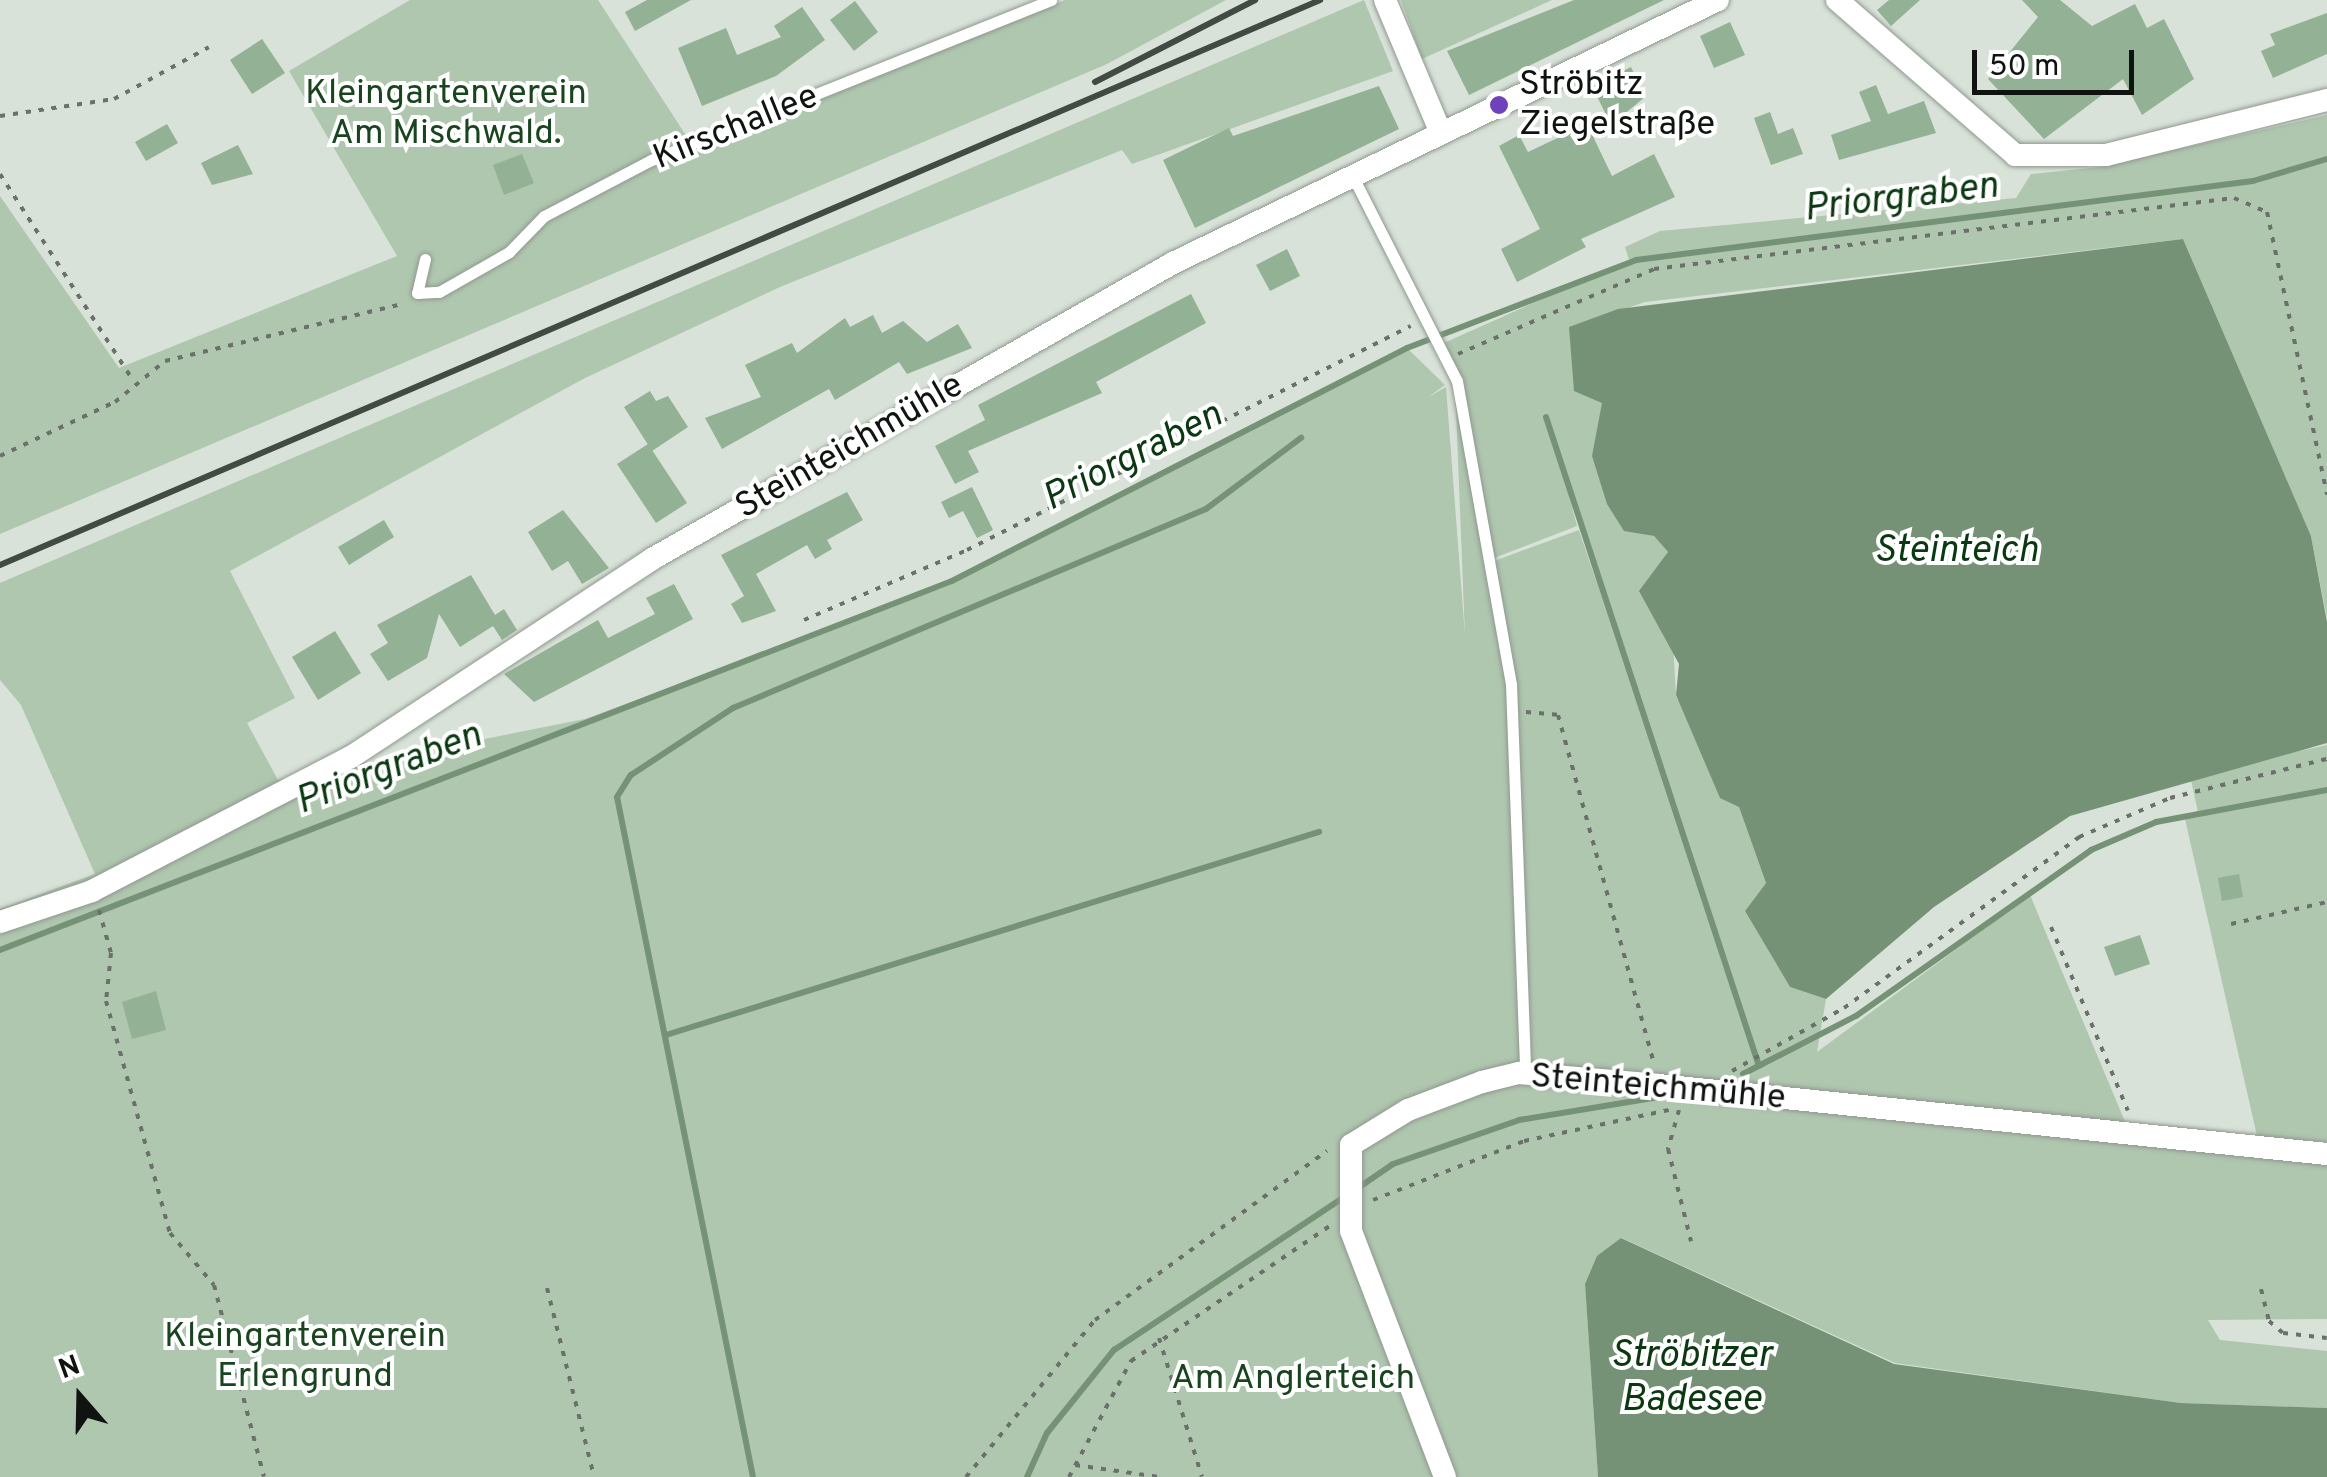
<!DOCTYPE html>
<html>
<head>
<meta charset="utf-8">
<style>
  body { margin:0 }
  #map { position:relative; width:2327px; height:1477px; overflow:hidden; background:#d8e2d8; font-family:Overpass,sans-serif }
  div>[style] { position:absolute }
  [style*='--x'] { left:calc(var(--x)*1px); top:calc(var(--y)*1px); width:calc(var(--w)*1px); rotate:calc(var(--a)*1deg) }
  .green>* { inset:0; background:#afc6af }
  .water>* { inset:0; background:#769276 }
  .stream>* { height:6px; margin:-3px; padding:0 3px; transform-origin:3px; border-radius:3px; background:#769276 }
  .building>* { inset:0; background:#93b194 }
  .path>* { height:4px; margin-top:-2px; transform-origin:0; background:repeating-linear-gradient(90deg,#6a716a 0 5px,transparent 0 13px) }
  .roads { filter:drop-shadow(0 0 2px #8f988f) drop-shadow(0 0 2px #8f988f) }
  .service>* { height:11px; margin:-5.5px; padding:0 5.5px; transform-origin:5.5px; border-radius:5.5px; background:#fff }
  .minor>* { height:22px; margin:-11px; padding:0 11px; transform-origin:11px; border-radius:11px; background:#fff }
  .rail>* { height:6px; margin:-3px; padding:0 3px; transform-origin:3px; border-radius:3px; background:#434943 }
  .dots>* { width:28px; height:28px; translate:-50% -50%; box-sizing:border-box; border:5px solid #fff; border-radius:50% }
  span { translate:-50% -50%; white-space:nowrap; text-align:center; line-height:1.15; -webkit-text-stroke:8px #fff; paint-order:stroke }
  .poi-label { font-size:35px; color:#101410 }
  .left { translate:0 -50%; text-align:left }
  .park-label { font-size:35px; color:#19451e }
  .street-label { font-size:35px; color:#101410 }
  .water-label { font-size:38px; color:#0a3811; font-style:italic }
  .north { position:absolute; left:30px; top:1347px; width:100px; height:100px; -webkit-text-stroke:8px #fff; paint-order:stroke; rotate:340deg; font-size:28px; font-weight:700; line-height:40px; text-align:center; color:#101410 }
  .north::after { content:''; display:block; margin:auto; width:35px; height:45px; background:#101410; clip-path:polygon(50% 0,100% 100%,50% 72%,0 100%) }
  .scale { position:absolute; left:1972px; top:50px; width:162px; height:45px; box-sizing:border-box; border:5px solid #101410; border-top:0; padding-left:12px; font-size:30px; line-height:35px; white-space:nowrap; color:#101410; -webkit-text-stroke:8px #fff; paint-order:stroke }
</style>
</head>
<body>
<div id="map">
  <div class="green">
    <div style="clip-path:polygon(410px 0,598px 0,687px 137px,649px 155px,708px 143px,1065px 0,1226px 0,1107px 64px,0 534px,0 196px,119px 368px,397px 256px,289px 71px)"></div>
    <div style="clip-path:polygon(evenodd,1364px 0,1393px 71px,1132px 164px,1122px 150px,780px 287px,585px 378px,230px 571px,295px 698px,247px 723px,278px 780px,585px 719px,953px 584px,1407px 348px,1445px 385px,1427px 398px,1446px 387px,1465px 636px,1455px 384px,1463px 383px,1444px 343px,1629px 260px,1625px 247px,1660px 231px,2016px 198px,2031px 174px,2100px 167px,2327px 115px,2327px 618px,2311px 536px,2183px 239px,1645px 302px,1569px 328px,1605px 402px,1624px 530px,1654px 536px,1668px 552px,1676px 696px,1739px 807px,1766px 883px,1745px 911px,1790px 987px,1826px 999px,1817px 1052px,2030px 895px,2126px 1124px,2257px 1136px,2185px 819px,2199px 817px,2190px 775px,2327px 745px,2327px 1142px,2259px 1138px,2327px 1160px,2327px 1319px,2208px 1320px,2220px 1340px,2327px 1351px,2327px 1408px,2181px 1403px,1895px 1363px,1622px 1238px,1585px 1284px,1598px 1477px,0 1477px,0 909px,95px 874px,21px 705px,0 680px,0 583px,1364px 0,1563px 473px,1597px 584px,1579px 530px,1494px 561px,1515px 685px,1531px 1044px,1524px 1046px,1509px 688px,1489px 560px,1577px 526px,1563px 473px)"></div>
    <div style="clip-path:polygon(1401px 0,1552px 0,1422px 59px)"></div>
  </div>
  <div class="water">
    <div style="clip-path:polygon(2183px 239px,2311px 536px,2327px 622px,2327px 743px,2070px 816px,1934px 907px,1826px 999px,1790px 987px,1745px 911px,1766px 883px,1739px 807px,1720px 798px,1676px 695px,1679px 664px,1639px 591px,1668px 552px,1654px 536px,1624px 531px,1607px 504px,1592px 456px,1602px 403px,1574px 391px,1569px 327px,1618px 309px)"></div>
    <div style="clip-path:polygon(1621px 1238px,1894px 1364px,2181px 1403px,2327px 1408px,2327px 1477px,1598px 1477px,1585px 1284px,1597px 1256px)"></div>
  </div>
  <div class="stream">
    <div style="--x:1546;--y:417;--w:683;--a:71.83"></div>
    <div style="--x:0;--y:950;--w:1021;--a:-21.19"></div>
    <div style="--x:952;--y:581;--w:511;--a:-27.12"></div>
    <div style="--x:1407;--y:348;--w:245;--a:-21"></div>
    <div style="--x:1636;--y:260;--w:622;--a:-7.3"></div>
    <div style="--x:2253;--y:181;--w:77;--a:-16.6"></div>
    <div style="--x:666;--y:1035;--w:684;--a:-17.27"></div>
    <div style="--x:1743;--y:1074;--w:127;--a:-27.2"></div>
    <div style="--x:1856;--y:1016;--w:288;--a:-35.2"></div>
    <div style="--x:2091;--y:850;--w:71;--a:-23.3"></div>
    <div style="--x:2156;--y:822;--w:174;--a:-10.6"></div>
    <div style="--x:1358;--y:1188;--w:42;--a:-34.4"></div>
    <div style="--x:1393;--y:1164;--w:133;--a:-19.2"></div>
    <div style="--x:1519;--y:1120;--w:148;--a:-9.3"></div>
    <div style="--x:753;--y:1477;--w:693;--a:-101.31"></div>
    <div style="--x:617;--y:797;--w:26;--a:-58"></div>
    <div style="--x:631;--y:775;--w:122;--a:-33.3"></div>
    <div style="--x:733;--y:708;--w:513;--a:-22.82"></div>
    <div style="--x:1206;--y:509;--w:119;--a:-36.8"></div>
    <div style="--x:1027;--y:1477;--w:48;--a:-65.6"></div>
    <div style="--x:1047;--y:1433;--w:107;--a:-51.1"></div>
    <div style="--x:1114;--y:1350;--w:275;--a:-33.6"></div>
  </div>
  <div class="building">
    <div style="clip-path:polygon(647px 0,691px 0,635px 31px,625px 12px)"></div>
    <div style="clip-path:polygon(1574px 0,1664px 0,1469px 95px,1447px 51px)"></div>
    <div style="clip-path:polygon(1889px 0,1920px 0,1891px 26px,1877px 10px)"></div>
    <div style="clip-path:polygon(2022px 0,2060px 0,2092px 26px,2135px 4px,2147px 28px,2164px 19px,2194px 79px,2142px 115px,2123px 79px,2044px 139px,1988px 79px,2038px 17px)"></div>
    <div style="clip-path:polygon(855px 1px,878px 32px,854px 51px,830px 20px)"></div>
    <div style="clip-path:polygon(802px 7px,825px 40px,776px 76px,702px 106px,678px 48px,726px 28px,737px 55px,781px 37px,774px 26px)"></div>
    <div style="clip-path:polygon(2327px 13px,2327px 54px,2273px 78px,2261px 51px,2275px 45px,2270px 34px)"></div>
    <div style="clip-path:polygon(1730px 22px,1745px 55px,1714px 68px,1700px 36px)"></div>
    <div style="clip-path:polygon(262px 39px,285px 73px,252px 94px,230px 60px)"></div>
    <div style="clip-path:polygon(1631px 67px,1645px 97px,1611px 125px,1592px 86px)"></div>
    <div style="clip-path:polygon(1876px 85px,1888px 114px,1924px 101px,1936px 133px,1839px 160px,1831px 135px,1871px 121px,1859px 92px)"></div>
    <div style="clip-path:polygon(1379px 86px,1399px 129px,1195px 228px,1163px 160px,1229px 128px,1233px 136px)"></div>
    <div style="clip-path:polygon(1770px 112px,1778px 134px,1793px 128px,1803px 154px,1771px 165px,1754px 118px)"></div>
    <div style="clip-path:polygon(167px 124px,178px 143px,146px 161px,135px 142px)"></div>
    <div style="clip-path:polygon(1587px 124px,1612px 176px,1654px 154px,1675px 197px,1581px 239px,1586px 247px,1517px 282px,1501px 249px,1540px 229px,1499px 146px,1519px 135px,1528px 152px)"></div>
    <div style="clip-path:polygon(238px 145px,253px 174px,212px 185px,201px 163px)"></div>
    <div style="clip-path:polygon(522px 154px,534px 183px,504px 195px,493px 165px)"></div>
    <div style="clip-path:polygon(1287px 249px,1300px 276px,1270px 291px,1256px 265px)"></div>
    <div style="clip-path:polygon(1191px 294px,1206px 323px,1096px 382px,1102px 393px,968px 451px,979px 472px,955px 484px,935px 446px,985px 420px,978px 405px)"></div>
    <div style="clip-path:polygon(873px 315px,882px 333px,903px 321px,927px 342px,958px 324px,972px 348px,907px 374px,899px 362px,835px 400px,829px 389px,722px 449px,705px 418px,761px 397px,745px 365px,792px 343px,797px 353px,845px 318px,850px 327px)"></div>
    <div style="clip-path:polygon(650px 391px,656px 401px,668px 396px,688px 427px,652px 451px,624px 407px)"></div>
    <div style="clip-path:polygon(648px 444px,687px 503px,656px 523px,617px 464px)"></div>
    <div style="clip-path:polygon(972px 487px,993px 530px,977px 538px,963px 511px,949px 518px,941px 502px)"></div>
    <div style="clip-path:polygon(847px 492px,863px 520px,827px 540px,832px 549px,815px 559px,807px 545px,756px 574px,776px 611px,742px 623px,731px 604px,744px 596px,721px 555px)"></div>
    <div style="clip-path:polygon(563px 510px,609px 568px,582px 584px,568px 561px,552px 571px,528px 532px)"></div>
    <div style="clip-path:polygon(384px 520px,394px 537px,349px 565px,338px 547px)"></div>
    <div style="clip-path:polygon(471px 575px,495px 615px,504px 609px,517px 630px,502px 640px,493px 626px,460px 647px,439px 614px,427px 658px,388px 681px,370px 654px,388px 643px,377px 625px)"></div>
    <div style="clip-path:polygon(674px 584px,693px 619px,534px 702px,504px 674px,598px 620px,608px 638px,655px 614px,646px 598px)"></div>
    <div style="clip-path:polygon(335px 631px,361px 673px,318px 700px,292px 657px)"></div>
    <div style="clip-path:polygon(2239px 874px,2243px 897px,2222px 901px,2218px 878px)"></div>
    <div style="clip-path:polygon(2140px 935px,2150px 964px,2115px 976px,2104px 947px)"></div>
    <div style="clip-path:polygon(156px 991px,166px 1030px,132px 1039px,122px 1002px)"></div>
  </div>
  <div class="path">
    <div style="--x:0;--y:116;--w:115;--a:-8.5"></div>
    <div style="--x:114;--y:99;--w:108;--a:-28.7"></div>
    <div style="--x:0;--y:174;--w:245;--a:57.2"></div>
    <div style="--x:1458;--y:354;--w:214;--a:-23.4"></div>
    <div style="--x:1654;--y:269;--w:584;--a:-6.98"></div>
    <div style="--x:2234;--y:198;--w:36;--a:23"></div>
    <div style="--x:2267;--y:212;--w:289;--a:78"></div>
    <div style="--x:0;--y:456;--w:127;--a:-25.2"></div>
    <div style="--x:115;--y:402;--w:65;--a:-39.4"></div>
    <div style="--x:165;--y:361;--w:245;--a:-13.5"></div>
    <div style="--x:804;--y:620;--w:177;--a:-23.2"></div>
    <div style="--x:967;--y:550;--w:497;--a:-26.8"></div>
    <div style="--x:1526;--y:712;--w:32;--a:5"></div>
    <div style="--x:1558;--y:715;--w:359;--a:74.6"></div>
    <div style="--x:99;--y:910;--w:45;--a:74.4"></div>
    <div style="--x:111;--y:953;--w:48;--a:95.9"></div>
    <div style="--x:106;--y:1001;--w:241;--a:74.6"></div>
    <div style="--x:170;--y:1233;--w:68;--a:49.8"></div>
    <div style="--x:214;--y:1285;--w:198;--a:75.4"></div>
    <div style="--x:2231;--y:924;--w:98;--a:-12.9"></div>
    <div style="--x:2051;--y:927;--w:199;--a:67.3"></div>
    <div style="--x:1732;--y:1071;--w:129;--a:-29.4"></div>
    <div style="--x:1844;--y:1008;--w:291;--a:-36"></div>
    <div style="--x:2079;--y:837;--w:99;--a:-23.2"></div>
    <div style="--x:2170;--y:798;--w:162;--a:-14"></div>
    <div style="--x:1679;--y:1110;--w:41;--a:105.8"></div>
    <div style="--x:1668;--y:1149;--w:95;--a:76"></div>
    <div style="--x:1373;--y:1200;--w:162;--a:-21.3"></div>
    <div style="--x:1524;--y:1141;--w:148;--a:-12.1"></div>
    <div style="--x:547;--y:1288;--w:195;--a:76"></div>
    <div style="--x:2261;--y:1289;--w:33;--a:76"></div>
    <div style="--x:2269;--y:1321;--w:18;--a:41"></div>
    <div style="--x:2283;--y:1333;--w:44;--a:6.5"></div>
    <div style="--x:1159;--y:1338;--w:145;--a:72.8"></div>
    <div style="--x:1075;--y:1465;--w:85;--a:8.1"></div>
    <div style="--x:966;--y:1477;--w:203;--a:-50.6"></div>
    <div style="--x:1095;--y:1320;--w:287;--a:-36.1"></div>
    <div style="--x:1069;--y:1477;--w:132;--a:-61.9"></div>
    <div style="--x:1131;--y:1361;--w:242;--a:-34.2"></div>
  </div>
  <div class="roads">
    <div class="service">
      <div style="--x:1353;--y:177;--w:229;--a:63"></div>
      <div style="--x:1457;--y:381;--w:308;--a:79.9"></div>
      <div style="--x:1511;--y:684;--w:390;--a:87.9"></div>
      <div style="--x:425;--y:259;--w:35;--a:103"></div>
      <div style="--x:417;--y:293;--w:22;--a:-3"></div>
      <div style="--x:439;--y:292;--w:81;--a:-29.7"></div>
      <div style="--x:509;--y:252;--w:50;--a:-45.8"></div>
      <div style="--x:544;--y:216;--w:121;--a:-27.6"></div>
      <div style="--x:651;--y:160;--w:431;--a:-21.8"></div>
    </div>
    <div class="minor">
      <div style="--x:1385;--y:0;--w:144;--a:67.2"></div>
      <div style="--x:1837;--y:0;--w:236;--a:41"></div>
      <div style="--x:2015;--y:155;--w:91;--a:0"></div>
      <div style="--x:2106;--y:155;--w:228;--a:-14"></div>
      <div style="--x:0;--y:922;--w:97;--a:-18.6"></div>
      <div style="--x:92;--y:891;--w:292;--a:-27.4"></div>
      <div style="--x:351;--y:757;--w:360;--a:-33.3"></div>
      <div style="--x:652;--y:559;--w:599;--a:-29.6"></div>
      <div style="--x:1173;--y:263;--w:605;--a:-25.76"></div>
      <div style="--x:1445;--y:1477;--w:263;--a:-110.9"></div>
      <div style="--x:1351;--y:1231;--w:86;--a:-90"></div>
      <div style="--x:1351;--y:1145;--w:67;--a:-31.6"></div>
      <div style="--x:1408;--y:1110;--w:79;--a:-20.7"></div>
      <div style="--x:1482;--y:1082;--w:38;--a:-14"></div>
      <div style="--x:1519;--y:1073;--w:141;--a:4.9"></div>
      <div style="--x:1659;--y:1085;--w:672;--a:5.9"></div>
    </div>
  </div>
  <div class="rail">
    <div style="--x:1095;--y:82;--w:180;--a:-27.1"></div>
    <div style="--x:0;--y:565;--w:1436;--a:-23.17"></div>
  </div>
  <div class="dots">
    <div style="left:1499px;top:105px;background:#6d42ba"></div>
  </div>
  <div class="poi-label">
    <span class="left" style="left:1519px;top:105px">Ströbitz<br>Ziegelstraße</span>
  </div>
  <div class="park-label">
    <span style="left:446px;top:114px">Kleingartenverein<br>Am Mischwald.</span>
    <span style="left:305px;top:1357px">Kleingartenverein<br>Erlengrund</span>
    <span style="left:1293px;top:1379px">Am Anglerteich</span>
  </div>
  <div class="street-label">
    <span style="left:736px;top:128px;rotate:-22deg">Kirschallee</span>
    <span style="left:850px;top:447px;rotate:-30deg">Steinteichmühle</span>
    <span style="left:1658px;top:1088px;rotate:5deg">Steinteichmühle</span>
  </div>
  <div class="water-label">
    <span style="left:1901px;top:199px;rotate:-7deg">Priorgraben</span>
    <span style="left:1133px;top:458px;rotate:-27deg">Priorgraben</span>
    <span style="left:1956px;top:552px">Steinteich</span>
    <span style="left:389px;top:770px;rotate:-21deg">Priorgraben</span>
    <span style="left:1691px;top:1379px">Ströbitzer<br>Badesee</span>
  </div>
  <div class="north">N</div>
  <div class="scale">50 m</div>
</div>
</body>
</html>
